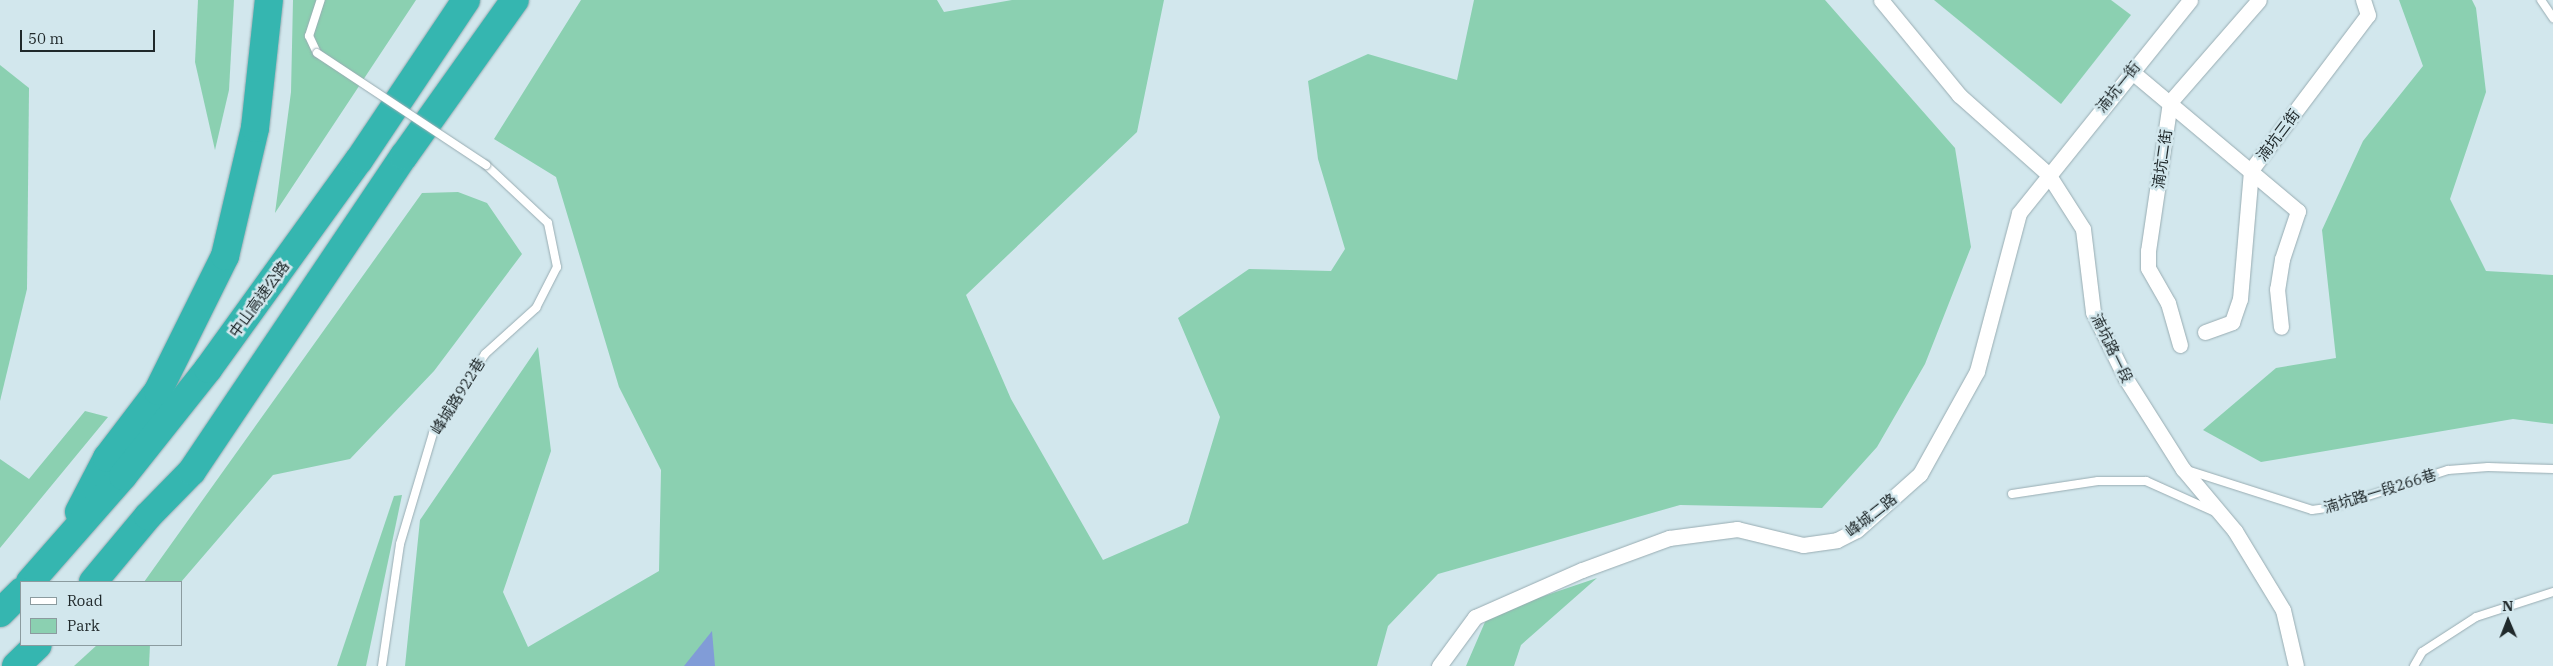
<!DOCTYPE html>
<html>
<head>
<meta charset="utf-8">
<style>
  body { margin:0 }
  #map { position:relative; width:2553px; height:666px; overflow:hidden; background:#d2e7ed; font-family:"IBM Plex Serif","Noto Sans TC",serif }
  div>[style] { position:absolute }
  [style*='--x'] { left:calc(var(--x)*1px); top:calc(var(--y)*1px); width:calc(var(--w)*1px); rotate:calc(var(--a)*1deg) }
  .green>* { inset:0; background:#8bd0b1 }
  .water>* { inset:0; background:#819cd7 }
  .roads { filter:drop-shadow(0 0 1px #98acb2) drop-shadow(0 0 1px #98acb2) }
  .lane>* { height:8px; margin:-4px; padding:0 4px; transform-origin:4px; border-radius:4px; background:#fff }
  .street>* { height:15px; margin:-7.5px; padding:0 7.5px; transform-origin:7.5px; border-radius:7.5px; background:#fff }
  .highway>* { height:28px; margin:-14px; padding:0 14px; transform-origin:14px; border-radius:14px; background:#35b6b0 }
  .bridges { filter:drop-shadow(0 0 1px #98acb2) drop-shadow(0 0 1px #98acb2) }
  .lane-bridge>* { height:8px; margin:-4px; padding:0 4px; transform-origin:4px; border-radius:4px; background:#fff }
  span { translate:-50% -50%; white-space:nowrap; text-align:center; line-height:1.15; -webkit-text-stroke:5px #d2e7ed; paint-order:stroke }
  .street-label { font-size:15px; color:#20292b }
  .legend { position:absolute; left:20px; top:581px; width:162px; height:65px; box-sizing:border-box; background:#d2e7ed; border:1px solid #8b9b9f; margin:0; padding:6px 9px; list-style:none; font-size:15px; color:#20292b }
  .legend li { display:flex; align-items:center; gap:10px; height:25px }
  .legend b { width:25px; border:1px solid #8b9b9f }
  .north { position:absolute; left:2483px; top:596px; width:50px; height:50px; -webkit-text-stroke:4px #d2e7ed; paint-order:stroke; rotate:359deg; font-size:14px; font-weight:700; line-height:20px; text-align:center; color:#20292b }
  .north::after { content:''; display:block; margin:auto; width:18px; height:22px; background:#20292b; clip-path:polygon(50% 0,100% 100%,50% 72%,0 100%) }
  .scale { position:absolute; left:20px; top:30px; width:135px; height:22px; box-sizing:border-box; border:2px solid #20292b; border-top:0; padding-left:6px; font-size:15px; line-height:18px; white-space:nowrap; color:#20292b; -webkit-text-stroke:4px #d2e7ed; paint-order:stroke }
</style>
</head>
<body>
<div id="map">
  <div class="green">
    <div style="clip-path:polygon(198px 0,234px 0,229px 90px,215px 150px,195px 62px)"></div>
    <div style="clip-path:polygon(293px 0,416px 0,275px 213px,291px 92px)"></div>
    <div style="clip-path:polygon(581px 0,937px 0,944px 12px,1012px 0,1164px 0,1137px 132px,966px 295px,1011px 399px,1103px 560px,1188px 523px,1220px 417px,1178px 318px,1249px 269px,1331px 271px,1345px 249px,1318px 159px,1308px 81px,1368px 54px,1457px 80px,1474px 0,1825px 0,1955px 148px,1971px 247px,1925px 364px,1877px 447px,1822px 508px,1680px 505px,1438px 574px,1388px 626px,1377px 666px,405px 666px,420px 520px,538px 347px,551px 451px,503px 592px,528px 647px,659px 571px,661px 470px,619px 387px,556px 177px,494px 139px)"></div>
    <div style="clip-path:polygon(1934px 0,2111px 0,2131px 15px,2061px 104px)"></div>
    <div style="clip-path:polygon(2399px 0,2472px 0,2476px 8px,2486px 92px,2450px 199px,2486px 271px,2553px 275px,2553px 424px,2513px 419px,2261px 462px,2203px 430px,2276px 368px,2336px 358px,2322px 230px,2363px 141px,2423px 66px)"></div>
    <div style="clip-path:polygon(0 65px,29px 88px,27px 289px,0 401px)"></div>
    <div style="clip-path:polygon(458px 192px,487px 203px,522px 254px,434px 371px,350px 459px,273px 475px,181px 582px,144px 582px,422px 193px)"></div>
    <div style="clip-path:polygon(85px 411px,108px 417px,0 548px,0 459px,29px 479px)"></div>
    <div style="clip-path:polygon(402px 495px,366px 666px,337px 666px,394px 496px)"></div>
    <div style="clip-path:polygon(1597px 578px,1521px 645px,1514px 666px,1466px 666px,1488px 615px)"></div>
    <div style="clip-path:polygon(97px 645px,150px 645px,149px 666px,74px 666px)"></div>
  </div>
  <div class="water">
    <div style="clip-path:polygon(712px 631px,715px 666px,684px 666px)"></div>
  </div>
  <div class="roads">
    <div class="lane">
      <div style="--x:2541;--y:0;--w:22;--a:56"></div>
      <div style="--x:317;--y:53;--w:19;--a:-115"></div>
      <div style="--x:309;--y:36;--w:38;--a:-72"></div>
      <div style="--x:2187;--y:470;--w:131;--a:17.7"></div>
      <div style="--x:2312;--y:510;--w:22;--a:-8"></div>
      <div style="--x:2334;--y:507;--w:120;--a:-18"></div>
      <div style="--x:2448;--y:470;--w:40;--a:-4.3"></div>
      <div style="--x:2488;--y:467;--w:65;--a:1.8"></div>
      <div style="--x:2012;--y:494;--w:87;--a:-8.6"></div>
      <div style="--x:2098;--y:481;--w:48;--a:0"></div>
      <div style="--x:2146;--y:481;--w:76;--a:24.2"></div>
      <div style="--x:382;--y:666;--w:123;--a:-81.6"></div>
      <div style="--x:400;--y:544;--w:116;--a:-73.4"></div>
      <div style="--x:433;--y:433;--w:95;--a:-56.6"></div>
      <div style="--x:485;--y:354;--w:69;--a:-42"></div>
      <div style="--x:536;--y:308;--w:46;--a:-62.9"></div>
      <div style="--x:557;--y:267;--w:45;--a:-101.6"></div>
      <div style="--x:548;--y:223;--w:85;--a:-136.9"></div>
      <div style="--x:2414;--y:666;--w:16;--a:-60"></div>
      <div style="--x:2422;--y:652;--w:64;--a:-32.9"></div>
      <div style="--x:2476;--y:617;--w:81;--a:-18"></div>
    </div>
    <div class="street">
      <div style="--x:1881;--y:0;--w:123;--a:50.6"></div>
      <div style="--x:1959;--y:95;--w:119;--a:41.6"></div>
      <div style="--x:2048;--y:174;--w:65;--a:57.5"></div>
      <div style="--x:2083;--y:229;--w:84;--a:83.1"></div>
      <div style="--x:2093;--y:312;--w:75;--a:63.8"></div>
      <div style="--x:2126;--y:379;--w:107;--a:57.7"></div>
      <div style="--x:2183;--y:469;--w:81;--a:50"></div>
      <div style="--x:2235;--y:531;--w:92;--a:58.7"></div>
      <div style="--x:2283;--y:610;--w:57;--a:76.9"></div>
      <div style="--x:2131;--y:71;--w:218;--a:40"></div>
      <div style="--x:2298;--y:211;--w:51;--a:108.4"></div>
      <div style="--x:2282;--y:259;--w:30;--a:99"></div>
      <div style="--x:2277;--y:289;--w:38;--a:84"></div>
      <div style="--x:2205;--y:332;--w:29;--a:-20"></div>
      <div style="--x:2232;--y:322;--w:24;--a:-71"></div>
      <div style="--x:2240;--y:299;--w:129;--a:-85.1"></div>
      <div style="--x:2251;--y:170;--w:194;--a:-53"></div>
      <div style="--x:2368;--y:15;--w:16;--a:-108"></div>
      <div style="--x:2180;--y:345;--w:44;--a:-105.9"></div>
      <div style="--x:2168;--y:303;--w:40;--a:-119.7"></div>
      <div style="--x:2148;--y:268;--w:17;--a:-90"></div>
      <div style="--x:2148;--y:251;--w:151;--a:-81.6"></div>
      <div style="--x:2170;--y:102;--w:135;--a:-48.9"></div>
      <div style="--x:1439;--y:666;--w:61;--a:-53.7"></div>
      <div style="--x:1475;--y:617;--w:117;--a:-23.7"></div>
      <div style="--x:1582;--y:570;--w:93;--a:-20.2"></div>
      <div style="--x:1669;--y:538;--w:69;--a:-7.5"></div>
      <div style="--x:1737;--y:529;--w:68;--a:13.6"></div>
      <div style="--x:1803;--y:545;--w:34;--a:-8"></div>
      <div style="--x:1837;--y:540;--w:22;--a:-27"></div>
      <div style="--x:1857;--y:530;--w:84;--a:-41.6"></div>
      <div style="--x:1920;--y:474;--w:118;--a:-61"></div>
      <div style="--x:1977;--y:371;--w:163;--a:-75.1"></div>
      <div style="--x:2019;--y:213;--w:273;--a:-51.2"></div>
    </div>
    <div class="highway">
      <div style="--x:79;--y:512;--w:61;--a:-62.6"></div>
      <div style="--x:107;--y:458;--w:84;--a:-52.7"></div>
      <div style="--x:158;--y:391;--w:151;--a:-63.6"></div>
      <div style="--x:225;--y:256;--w:131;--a:-76.8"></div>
      <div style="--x:255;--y:128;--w:129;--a:-83.8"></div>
      <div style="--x:30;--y:582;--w:141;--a:-48.7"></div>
      <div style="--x:123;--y:476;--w:137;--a:-51.5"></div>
      <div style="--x:208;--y:369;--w:258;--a:-54.2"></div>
      <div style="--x:359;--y:160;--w:192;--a:-56.2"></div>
      <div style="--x:93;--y:582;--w:86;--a:-50.2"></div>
      <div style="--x:148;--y:516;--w:63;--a:-45.6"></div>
      <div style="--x:192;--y:471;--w:380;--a:-56.1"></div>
      <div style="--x:404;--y:156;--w:191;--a:-54.6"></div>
      <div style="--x:0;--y:613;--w:30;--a:-45"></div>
      <div style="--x:16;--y:666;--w:30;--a:-44"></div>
    </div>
  </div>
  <div class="bridges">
    <div class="lane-bridge">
      <div style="--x:317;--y:53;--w:203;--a:33.5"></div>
    </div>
  </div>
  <div class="street-label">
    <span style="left:2118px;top:87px;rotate:-51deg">湳坑一街</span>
    <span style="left:2278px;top:135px;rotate:-53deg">湳坑三街</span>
    <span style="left:2162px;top:159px;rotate:-82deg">湳坑二街</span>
    <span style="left:259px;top:299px;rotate:-54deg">中山高速公路</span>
    <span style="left:2112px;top:348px;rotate:64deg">湳坑路一段</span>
    <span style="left:458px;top:396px;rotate:-58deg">峰城路922巷</span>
    <span style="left:2380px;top:491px;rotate:-17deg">湳坑路一段266巷</span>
    <span style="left:1871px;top:515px;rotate:-38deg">峰城二路</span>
  </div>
  <ul class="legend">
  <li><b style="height:6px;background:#fff"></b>Road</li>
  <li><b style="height:14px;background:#8bd0b1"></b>Park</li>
  </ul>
  <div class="north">N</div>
  <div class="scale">50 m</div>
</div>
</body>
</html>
